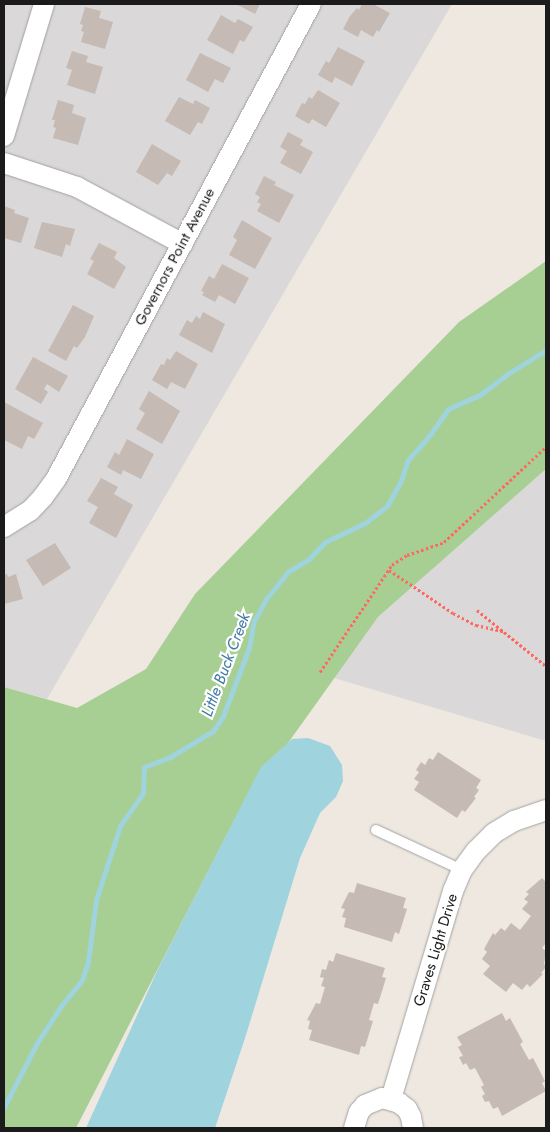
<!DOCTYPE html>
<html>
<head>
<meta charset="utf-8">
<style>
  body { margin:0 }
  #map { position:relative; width:550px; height:1132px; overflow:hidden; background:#eee8e0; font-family:Jost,sans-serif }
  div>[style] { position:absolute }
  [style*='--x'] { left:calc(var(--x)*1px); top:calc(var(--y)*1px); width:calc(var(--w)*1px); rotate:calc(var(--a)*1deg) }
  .residential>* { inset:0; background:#dad8d8 }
  .forest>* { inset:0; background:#a8cf93 }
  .water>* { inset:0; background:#9fd3dd }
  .stream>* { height:5px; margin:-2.5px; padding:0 2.5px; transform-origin:2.5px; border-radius:2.5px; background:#9fd3dd }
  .building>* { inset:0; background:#c5bab4 }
  .path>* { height:3px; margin-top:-1.5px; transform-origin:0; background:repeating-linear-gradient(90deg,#fe6860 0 2.5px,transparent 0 5px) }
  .roads { filter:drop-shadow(0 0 1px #a2a2a2) drop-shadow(0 0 1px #a2a2a2) }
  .lane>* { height:10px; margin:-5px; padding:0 5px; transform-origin:5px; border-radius:5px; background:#fff }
  .street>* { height:20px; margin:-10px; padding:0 10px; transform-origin:10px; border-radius:10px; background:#fff }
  span { translate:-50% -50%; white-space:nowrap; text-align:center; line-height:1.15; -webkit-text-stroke:4.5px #fff; paint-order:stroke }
  .street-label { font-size:15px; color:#1b1b1b }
  .water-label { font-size:16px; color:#427aa5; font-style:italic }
  .frame { position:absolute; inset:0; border:5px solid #1b1b1b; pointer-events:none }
</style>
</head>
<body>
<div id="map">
  <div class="residential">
    <div style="clip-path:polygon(4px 4px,452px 4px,47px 699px,4px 687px)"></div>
    <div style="clip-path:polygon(546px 469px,546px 741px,334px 678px,378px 617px)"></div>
  </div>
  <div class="forest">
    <div style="clip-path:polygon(546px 261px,546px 469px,378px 617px,238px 813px,76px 1128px,4px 1128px,4px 687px,77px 708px,146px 669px,195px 594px,459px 322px)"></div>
  </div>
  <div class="water">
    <div style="clip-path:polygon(308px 738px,330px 746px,342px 765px,343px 781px,336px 797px,320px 813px,300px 858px,246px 1035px,215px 1128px,86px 1128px,158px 969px,261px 767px,292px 739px)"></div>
  </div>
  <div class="stream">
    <div style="--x:4;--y:1107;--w:72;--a:-62.7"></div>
    <div style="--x:37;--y:1043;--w:44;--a:-57"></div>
    <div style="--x:61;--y:1006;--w:33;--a:-51"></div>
    <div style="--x:82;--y:980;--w:19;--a:-72"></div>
    <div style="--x:88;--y:962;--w:63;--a:-82.6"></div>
    <div style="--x:96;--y:900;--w:78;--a:-72"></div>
    <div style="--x:120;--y:826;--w:40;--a:-55.1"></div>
    <div style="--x:143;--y:793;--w:26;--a:-88"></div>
    <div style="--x:144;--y:767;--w:28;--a:-21"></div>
    <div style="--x:170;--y:757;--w:50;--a:-31.2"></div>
    <div style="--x:213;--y:731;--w:18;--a:-56"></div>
    <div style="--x:223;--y:716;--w:73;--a:-69.1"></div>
    <div style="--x:249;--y:648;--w:27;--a:-80"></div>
    <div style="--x:254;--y:621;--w:25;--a:-61"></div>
    <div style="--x:266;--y:599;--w:36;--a:-51"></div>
    <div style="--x:289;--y:571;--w:23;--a:-31"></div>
    <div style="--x:309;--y:559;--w:23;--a:-47"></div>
    <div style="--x:325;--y:542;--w:44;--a:-25.4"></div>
    <div style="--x:365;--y:523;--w:28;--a:-38"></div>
    <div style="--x:387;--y:506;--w:26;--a:-61"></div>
    <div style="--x:400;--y:483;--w:24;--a:-71"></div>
    <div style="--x:408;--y:460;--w:37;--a:-49"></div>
    <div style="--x:432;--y:432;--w:28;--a:-55"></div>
    <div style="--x:448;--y:409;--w:36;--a:-24"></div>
    <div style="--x:481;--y:394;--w:35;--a:-37"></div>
    <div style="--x:509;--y:373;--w:44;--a:-31.9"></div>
  </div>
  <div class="building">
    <div style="clip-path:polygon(236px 4px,260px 4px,255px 14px)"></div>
    <div style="clip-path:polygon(362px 4px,373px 4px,390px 13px,379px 32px,377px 30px,373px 37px,361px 30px,358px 37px,343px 29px,350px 16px,357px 8px,359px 10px)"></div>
    <div style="clip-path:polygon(85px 7px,101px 11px,99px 18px,113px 22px,105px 49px,81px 42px,84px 32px,81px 31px,83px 25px,80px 24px)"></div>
    <div style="clip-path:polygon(221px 15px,235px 23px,238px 19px,253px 27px,244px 42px,240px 40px,233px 54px,207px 40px)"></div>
    <div style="clip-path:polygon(338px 47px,365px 61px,352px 86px,335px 77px,332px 83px,318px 75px,326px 61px,329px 63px)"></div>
    <div style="clip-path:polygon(72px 51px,88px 56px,86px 62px,103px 67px,95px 94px,67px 85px,72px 70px,66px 68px)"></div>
    <div style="clip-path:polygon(200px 53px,231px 68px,223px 83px,215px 79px,208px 92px,186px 80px)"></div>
    <div style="clip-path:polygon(318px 90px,340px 103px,326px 127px,312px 119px,309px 124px,295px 116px,302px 103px,305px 104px,309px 97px,312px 99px)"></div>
    <div style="clip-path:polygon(179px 97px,193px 104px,195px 100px,210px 108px,202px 124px,198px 122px,190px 135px,165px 121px)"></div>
    <div style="clip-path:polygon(58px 100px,74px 105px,72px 113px,86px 118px,78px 145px,53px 138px,56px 128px,53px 127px,55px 120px,52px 120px)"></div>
    <div style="clip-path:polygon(288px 132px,303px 140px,300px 145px,313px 152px,301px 174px,280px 163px,287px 151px,280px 147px)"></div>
    <div style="clip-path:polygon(152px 144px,181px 161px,172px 176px,167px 173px,158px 185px,136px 172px)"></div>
    <div style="clip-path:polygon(264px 176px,276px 182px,274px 185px,294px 195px,279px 223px,257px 211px,261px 204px,257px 202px,260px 197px,255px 194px)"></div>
    <div style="clip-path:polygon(4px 206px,15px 210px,14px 213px,29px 218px,21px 243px,4px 238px)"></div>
    <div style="clip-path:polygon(242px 220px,272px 238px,255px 269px,229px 255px,237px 240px,233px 237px)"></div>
    <div style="clip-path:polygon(42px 222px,75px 229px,70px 246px,66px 244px,62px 257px,34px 248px)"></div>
    <div style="clip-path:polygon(99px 243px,117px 252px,114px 258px,126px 267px,114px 289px,87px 274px,94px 261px,90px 259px)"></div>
    <div style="clip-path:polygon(222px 264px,249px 278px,235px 304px,219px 295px,215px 302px,202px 295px,204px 292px,201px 291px,209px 276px,214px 279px)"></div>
    <div style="clip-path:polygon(73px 305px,94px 316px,85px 337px,77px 348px,74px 346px,66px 361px,48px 351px)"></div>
    <div style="clip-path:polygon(203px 312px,225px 324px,212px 353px,179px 335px,187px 320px,192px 323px,196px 316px,200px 319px)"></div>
    <div style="clip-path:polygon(176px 351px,198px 364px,185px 389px,171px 382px,167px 389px,152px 380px,161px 364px,164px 365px,167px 358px,170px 360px)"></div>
    <div style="clip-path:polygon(33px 357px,68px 376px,59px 392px,47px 384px,44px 389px,48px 392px,41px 404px,15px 389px)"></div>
    <div style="clip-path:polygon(149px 391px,180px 411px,162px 444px,136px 429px,145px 413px,139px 409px)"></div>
    <div style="clip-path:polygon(4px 402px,43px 423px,34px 439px,28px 436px,22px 449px,4px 440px)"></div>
    <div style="clip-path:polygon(127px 439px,154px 454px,141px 479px,123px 470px,121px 475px,107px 467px,115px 452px,119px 455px)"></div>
    <div style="clip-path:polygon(101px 478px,118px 487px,114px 494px,133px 505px,116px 538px,89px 523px,98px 507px,87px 501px)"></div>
    <div style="clip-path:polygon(55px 543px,71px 568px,43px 586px,26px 560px)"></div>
    <div style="clip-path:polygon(7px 574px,8px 577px,16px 574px,23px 599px,4px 604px,4px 575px)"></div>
    <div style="clip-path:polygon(438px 752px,481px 780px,476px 788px,479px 790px,474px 797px,476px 798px,465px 812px,462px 810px,457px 818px,414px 790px,419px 782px,414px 779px,419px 772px,416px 770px,421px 762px,425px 765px,429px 758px,433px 760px)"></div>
    <div style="clip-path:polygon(542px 878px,546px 882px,546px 943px,542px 948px,546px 951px,544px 964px,546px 967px,541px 973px,543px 974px,530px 987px,527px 984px,522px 990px,513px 983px,506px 992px,483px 974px,490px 966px,482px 959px,487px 952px,484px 949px,493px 933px,495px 935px,501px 928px,505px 931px,511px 923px,520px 930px,531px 916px,522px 909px,528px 902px,524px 899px,529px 894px,526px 892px)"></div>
    <div style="clip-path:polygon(357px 883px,406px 898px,403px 908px,407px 909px,399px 934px,395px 932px,392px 942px,344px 927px,346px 918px,342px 917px,345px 909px,341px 908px,349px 892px,354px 893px)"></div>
    <div style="clip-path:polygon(336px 953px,385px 968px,382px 977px,386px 978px,378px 1004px,374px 1003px,369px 1020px,373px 1021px,365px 1047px,361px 1046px,359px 1055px,309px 1040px,312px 1030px,308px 1029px,310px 1021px,307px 1020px,316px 1003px,320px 1004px,325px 987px,321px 986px,324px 978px,320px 977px,322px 969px,326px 970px,329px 960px,333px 962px)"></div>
    <div style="clip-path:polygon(502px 1013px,506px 1021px,510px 1018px,523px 1042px,520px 1044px,529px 1060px,533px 1058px,545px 1081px,542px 1083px,546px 1091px,502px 1116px,498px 1107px,493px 1109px,489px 1101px,485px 1102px,482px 1096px,485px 1094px,481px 1087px,484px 1085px,475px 1068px,470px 1070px,466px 1063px,463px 1065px,459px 1057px,463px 1056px,458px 1047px,462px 1045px,457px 1037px)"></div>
  </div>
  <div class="path">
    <div style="--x:389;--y:570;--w:77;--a:33.9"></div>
    <div style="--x:453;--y:613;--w:26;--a:28"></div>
    <div style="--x:476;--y:625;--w:28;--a:13"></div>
    <div style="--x:477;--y:610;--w:89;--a:39.1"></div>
    <div style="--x:320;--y:672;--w:129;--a:-56.1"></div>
    <div style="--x:392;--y:565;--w:18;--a:-34"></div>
    <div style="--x:407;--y:555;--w:39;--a:-19"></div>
    <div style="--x:444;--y:542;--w:139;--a:-43"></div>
  </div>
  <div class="roads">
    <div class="lane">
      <div style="--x:376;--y:830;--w:95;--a:24.9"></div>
    </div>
    <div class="street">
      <div style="--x:4;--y:136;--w:138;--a:-73.1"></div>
      <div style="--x:4;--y:163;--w:77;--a:18.2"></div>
      <div style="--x:77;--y:187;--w:120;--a:28.3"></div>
      <div style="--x:4;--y:527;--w:31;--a:-32"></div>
      <div style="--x:30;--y:511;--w:19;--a:-47"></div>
      <div style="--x:43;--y:497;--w:22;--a:-54"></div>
      <div style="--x:56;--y:479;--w:539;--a:-61.77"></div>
      <div style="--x:391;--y:1099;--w:217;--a:-73.4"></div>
      <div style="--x:453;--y:891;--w:23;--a:-67"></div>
      <div style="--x:462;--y:870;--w:24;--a:-54"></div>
      <div style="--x:476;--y:851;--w:25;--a:-45"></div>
      <div style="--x:494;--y:833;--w:23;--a:-31"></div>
      <div style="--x:514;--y:821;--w:34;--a:-19"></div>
      <div style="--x:354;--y:1128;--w:17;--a:-73"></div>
      <div style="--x:359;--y:1112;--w:9;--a:-49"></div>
      <div style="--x:365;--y:1105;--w:18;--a:-22"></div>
      <div style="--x:382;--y:1098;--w:18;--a:16"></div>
      <div style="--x:399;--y:1103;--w:10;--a:37"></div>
      <div style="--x:407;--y:1109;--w:9;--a:63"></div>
      <div style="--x:411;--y:1117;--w:11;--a:80"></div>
    </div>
  </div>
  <div class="street-label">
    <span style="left:175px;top:257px;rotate:-62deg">Governors Point Avenue</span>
    <span style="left:436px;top:950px;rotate:-73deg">Graves Light Drive</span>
  </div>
  <div class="water-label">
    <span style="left:226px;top:665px;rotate:-69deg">Little Buck Creek</span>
  </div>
  <div class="frame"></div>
</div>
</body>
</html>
